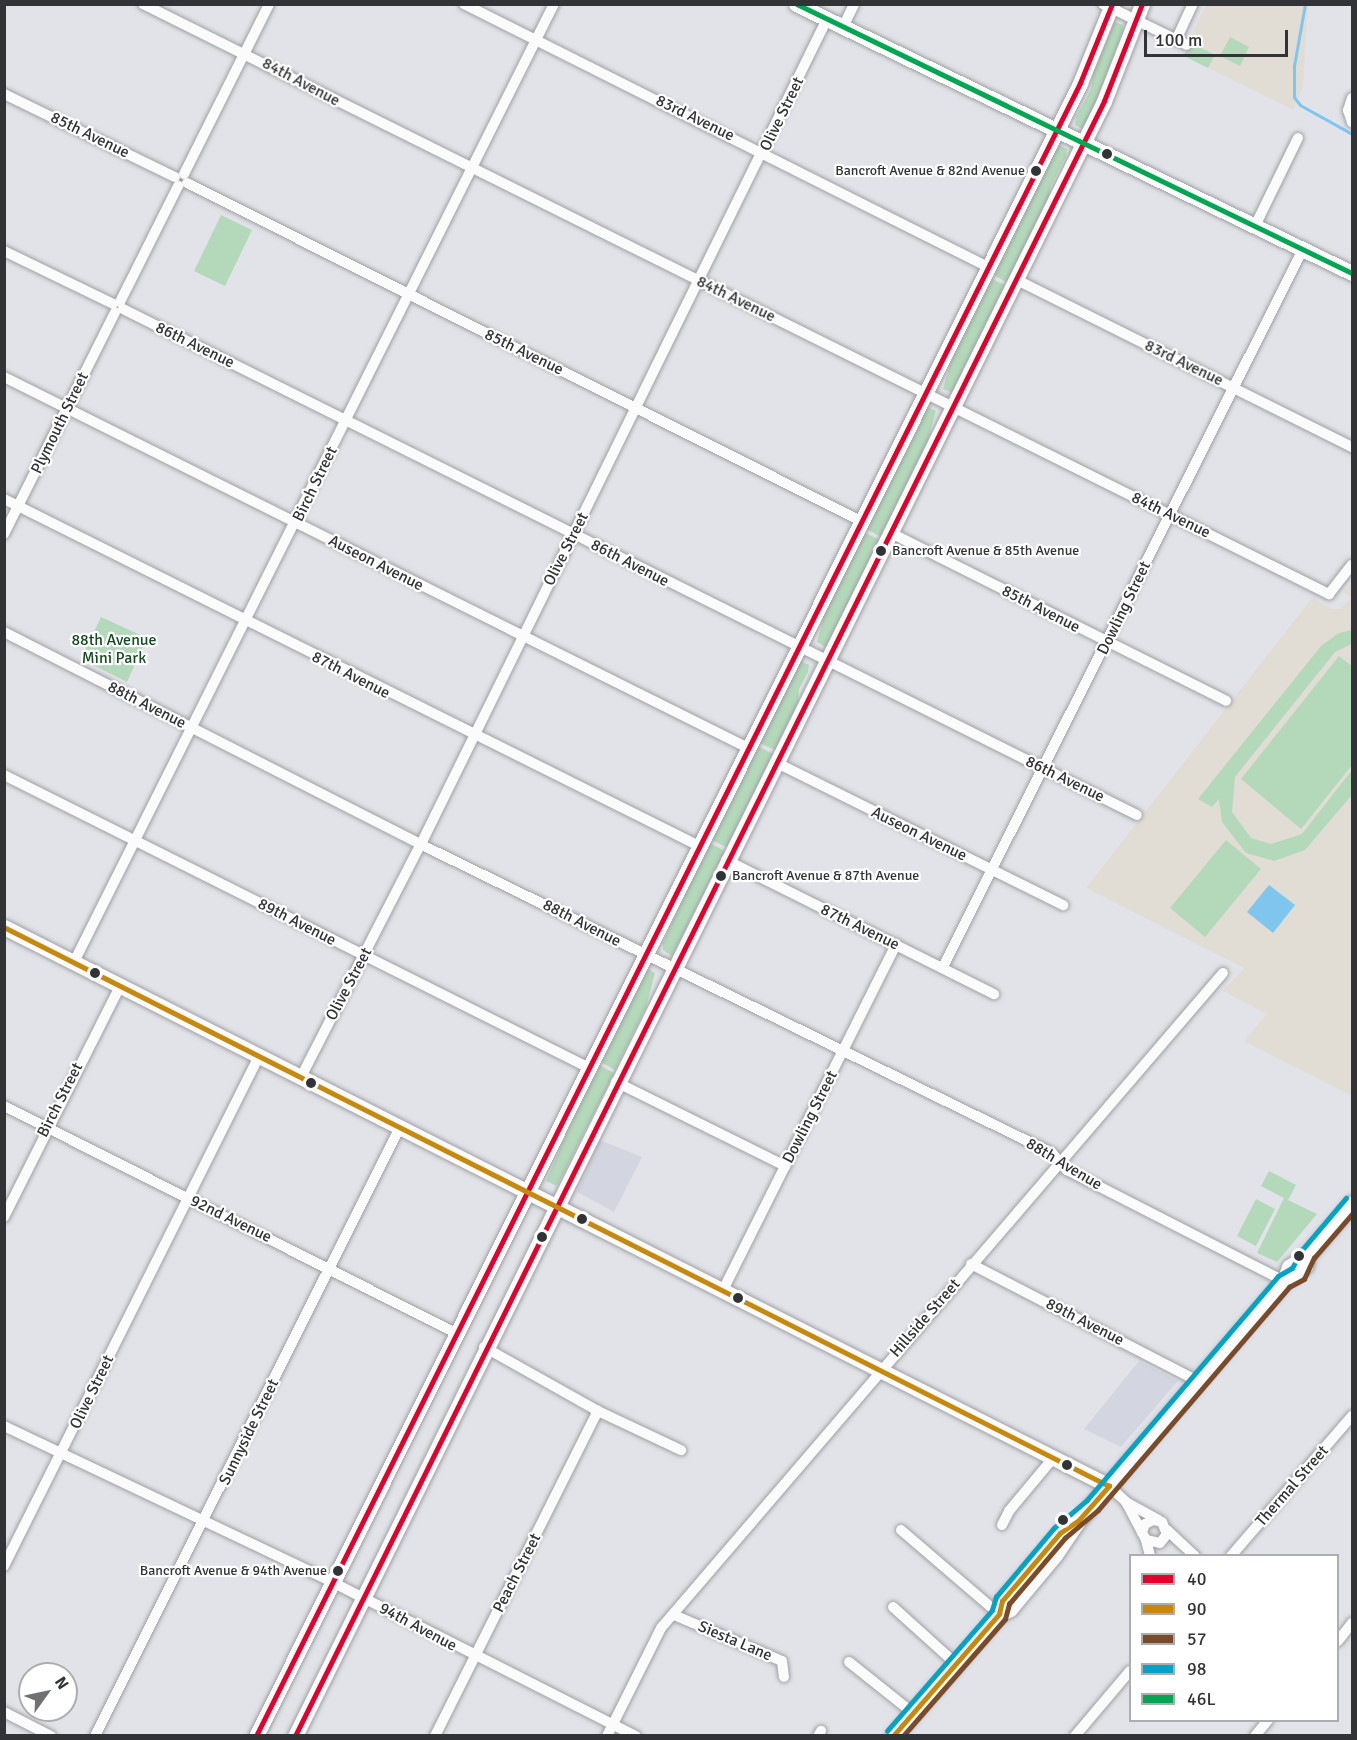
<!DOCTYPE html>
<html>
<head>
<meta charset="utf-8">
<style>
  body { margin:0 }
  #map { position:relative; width:1357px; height:1740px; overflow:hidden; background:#e2e3e8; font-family:Signika,sans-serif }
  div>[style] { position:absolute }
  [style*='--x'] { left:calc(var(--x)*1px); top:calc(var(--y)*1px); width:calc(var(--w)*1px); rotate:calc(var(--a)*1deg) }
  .built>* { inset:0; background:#d3d6e0 }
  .education>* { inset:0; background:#e1ddd4 }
  .green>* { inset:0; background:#b3d9ba }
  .water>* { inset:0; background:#7fc6ef }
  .stream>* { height:3px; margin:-1.5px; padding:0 1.5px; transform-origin:1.5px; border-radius:1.5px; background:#7fc6ef }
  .roads { filter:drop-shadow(0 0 2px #9fa0a4) drop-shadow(0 0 2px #9fa0a4) }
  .street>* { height:10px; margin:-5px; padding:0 5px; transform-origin:5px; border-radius:5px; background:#fbfbfc }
  .secondary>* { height:15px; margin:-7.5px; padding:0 7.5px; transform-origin:7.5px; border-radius:7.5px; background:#fbfbfc }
  .bus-1>* { height:4.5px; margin:-2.25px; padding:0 2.25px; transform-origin:2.25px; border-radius:2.25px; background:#e4002b }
  .bus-2>* { height:4.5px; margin:-2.25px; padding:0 2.25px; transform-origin:2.25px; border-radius:2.25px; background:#c6890e }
  .bus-3>* { height:4.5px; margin:-2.25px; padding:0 2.25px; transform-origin:2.25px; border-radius:2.25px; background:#7a4b2a }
  .bus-4>* { height:4.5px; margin:-2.25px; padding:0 2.25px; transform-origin:2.25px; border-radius:2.25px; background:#02a3c6 }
  .bus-5>* { height:4.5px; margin:-2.25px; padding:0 2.25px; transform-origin:2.25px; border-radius:2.25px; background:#00a651 }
  .dots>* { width:16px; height:16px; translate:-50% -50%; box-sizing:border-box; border:3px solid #fff; border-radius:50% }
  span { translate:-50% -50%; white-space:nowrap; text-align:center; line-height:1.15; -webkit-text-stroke:4.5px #fff; paint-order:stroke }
  .bus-label { font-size:14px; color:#323336 }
  .right { translate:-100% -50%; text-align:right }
  .left { translate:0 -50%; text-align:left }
  .street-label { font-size:16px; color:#323336 }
  .park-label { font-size:16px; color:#134c20 }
  .frame { position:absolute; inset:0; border:6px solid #323336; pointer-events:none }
  .legend { position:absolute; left:1129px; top:1554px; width:210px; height:168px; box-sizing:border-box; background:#fff; border:2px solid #adadaf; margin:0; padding:8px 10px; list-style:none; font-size:18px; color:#323336 }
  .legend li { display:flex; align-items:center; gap:12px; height:30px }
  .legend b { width:30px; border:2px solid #adadaf }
  .north { position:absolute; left:18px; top:1662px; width:60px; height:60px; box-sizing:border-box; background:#fff; border:2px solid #adadaf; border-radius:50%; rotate:57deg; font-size:16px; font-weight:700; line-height:24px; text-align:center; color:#323336 }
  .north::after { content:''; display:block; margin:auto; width:21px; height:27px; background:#707174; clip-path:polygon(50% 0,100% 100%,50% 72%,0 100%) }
  .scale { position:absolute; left:1144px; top:30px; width:144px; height:27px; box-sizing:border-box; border:3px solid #323336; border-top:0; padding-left:8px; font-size:18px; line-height:21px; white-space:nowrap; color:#323336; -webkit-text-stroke:4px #fff; paint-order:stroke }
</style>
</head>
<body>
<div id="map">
  <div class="built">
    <div style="clip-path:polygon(600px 1140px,642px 1157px,614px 1212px,577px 1192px)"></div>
    <div style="clip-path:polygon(1139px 1361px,1178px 1381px,1121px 1447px,1084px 1429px)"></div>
  </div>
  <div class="education">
    <div style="clip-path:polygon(1206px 5px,1308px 5px,1303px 86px,1293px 110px,1182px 55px)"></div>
    <div style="clip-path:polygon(1352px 582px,1352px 1096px,1244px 1041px,1267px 1014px,1223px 991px,1244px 968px,1086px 888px,1312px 598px,1332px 609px,1340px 609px,1352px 598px,1344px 592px)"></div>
  </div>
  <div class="green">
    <div style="clip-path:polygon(1113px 21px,1123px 25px,1123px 31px,1085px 130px,1075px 125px,1076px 117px,1091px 89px,1093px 70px)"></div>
    <div style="clip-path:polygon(1230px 37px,1249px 47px,1240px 66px,1220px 56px)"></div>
    <div style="clip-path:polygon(1191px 43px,1215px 55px,1208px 68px,1184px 56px)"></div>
    <div style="clip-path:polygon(1057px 144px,1067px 149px,1066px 156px,1051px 186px,1048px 203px,1008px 283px,992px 274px)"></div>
    <div style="clip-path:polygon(221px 215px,252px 230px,225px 286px,194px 271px)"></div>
    <div style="clip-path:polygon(990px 278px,1007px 286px,953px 393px,943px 389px,954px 350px)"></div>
    <div style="clip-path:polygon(926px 406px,936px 411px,925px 450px,881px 537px,865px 528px)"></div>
    <div style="clip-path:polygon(863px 532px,880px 540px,826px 647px,817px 642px,827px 604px)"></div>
    <div style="clip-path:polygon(101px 617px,147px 638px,127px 682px,81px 659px)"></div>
    <div style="clip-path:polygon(1352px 630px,1352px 644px,1335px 652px,1235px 777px,1232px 812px,1251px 838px,1271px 844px,1302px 834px,1352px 770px,1352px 795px,1305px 850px,1274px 861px,1246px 853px,1222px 822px,1219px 799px,1212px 807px,1198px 799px,1321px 646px,1339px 633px)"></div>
    <div style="clip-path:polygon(1339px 656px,1352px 666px,1352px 765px,1301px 829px,1241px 779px)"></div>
    <div style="clip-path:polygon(799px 660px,809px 665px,808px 672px,799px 689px,798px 704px,775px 750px,758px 742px)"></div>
    <div style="clip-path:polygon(756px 745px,773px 754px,727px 847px,709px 839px)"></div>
    <div style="clip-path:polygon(1226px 840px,1261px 869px,1205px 937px,1170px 908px)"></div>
    <div style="clip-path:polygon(708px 842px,725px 851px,672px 956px,663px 950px,663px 943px)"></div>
    <div style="clip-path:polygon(646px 968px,655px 973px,646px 1007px,615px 1070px,599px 1061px)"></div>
    <div style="clip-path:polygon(597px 1064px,614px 1073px,557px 1186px,546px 1181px)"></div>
    <div style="clip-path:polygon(1269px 1171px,1296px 1185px,1288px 1200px,1317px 1214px,1277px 1262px,1257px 1253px,1284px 1198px,1261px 1186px)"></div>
    <div style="clip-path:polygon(1256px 1199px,1275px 1209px,1256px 1246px,1237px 1236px)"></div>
  </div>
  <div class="water">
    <div style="clip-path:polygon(1269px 885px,1295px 905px,1273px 933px,1247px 912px)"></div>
  </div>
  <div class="stream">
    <div style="--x:1305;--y:4;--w:63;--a:100.1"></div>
    <div style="--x:1294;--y:66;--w:31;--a:90"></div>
    <div style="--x:1294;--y:97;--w:10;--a:53"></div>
    <div style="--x:1300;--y:105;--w:60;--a:29.1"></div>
  </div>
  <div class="roads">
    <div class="street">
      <div style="--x:143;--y:4;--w:1325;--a:26.45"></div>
      <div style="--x:1329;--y:594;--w:37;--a:-52"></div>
      <div style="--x:464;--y:4;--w:586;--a:26.65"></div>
      <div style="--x:1103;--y:4;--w:93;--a:26"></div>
      <div style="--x:843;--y:27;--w:25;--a:-64"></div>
      <div style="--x:1176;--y:40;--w:40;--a:-65"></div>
      <div style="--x:4;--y:94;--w:190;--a:25.9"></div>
      <div style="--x:1352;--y:98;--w:13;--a:108"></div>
      <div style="--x:1348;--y:110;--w:13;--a:72"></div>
      <div style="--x:184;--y:174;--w:190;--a:-63.4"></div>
      <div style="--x:187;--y:183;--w:754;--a:26.63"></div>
      <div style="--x:1255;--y:226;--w:98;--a:-64"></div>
      <div style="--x:4;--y:251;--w:121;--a:25.9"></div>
      <div style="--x:1015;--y:279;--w:377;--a:26.5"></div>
      <div style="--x:120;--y:302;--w:130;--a:-63.4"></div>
      <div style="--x:123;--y:309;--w:1133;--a:26.52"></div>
      <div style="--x:4;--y:377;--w:831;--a:26.5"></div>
      <div style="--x:4;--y:499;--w:777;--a:26.53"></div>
      <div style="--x:889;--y:532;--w:377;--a:26.6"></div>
      <div style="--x:4;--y:534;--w:248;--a:-63.4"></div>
      <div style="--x:4;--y:632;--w:471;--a:27"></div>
      <div style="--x:424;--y:846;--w:699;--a:26.05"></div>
      <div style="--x:1052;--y:1153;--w:23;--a:49"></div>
      <div style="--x:1067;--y:1170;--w:244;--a:27.1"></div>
      <div style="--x:775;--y:762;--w:322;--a:26.4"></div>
      <div style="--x:4;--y:775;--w:654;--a:26.6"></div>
      <div style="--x:726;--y:860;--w:300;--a:26.6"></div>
      <div style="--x:74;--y:962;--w:1072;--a:-63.39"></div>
      <div style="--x:943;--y:967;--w:803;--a:-63.37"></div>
      <div style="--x:301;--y:1077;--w:262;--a:-62.8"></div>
      <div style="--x:421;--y:844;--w:919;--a:-63.8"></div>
      <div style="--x:616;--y:1082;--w:189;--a:26.4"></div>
      <div style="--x:4;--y:1106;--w:506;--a:26.67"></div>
      <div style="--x:4;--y:1217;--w:258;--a:-63.3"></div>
      <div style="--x:971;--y:1264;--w:255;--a:27.3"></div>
      <div style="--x:723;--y:1290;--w:387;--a:-63.4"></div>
      <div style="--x:484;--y:1347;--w:131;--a:29.3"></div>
      <div style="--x:598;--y:1411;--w:92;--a:25.2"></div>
      <div style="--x:4;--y:1426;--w:363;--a:25.4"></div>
      <div style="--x:332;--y:1582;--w:341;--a:26.9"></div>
      <div style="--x:1109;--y:1486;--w:23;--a:43"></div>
      <div style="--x:1126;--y:1502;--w:43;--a:62.2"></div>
      <div style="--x:1146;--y:1540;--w:14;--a:12"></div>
      <div style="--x:1160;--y:1543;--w:11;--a:-52"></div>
      <div style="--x:1167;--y:1534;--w:13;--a:-113"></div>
      <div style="--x:1162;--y:1522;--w:9;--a:-167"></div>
      <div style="--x:1153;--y:1520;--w:9;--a:153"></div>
      <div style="--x:1145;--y:1524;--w:9;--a:111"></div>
      <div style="--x:1126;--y:1502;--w:37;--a:29"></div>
      <div style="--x:1002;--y:1525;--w:16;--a:-63"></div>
      <div style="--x:1009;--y:1511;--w:70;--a:-50.2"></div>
      <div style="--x:901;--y:1530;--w:129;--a:40.6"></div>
      <div style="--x:1167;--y:1530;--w:38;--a:43"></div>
      <div style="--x:1146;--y:1540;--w:16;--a:76"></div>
      <div style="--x:1231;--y:1556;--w:185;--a:-49.2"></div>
      <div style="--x:4;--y:1566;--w:570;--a:-63.43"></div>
      <div style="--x:893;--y:1607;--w:84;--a:42.1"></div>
      <div style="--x:674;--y:1615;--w:117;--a:23.1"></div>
      <div style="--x:782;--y:1661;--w:16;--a:83"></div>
      <div style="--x:1338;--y:1641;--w:23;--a:-52"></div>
      <div style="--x:849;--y:1662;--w:82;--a:38.6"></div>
      <div style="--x:4;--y:1712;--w:53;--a:27.1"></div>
      <div style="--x:95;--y:1736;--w:681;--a:-63.4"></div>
      <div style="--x:435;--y:1736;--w:364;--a:-63.4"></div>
      <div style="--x:607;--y:1736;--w:121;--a:-63.4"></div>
      <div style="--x:661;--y:1628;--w:863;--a:-49.37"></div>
      <div style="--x:818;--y:1736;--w:6;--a:-59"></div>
      <div style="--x:1075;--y:1736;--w:85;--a:-49.8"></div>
      <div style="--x:1255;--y:1736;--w:21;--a:-51"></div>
    </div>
    <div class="secondary">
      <div style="--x:796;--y:4;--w:618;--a:25.82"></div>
      <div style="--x:4;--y:927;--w:1238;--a:26.83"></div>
      <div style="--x:1284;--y:1281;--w:26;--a:-36"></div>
      <div style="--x:1305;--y:1266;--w:12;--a:-76"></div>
      <div style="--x:999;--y:1614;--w:12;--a:-24"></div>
      <div style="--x:1010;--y:1609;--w:70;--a:-50.2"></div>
      <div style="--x:1055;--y:1555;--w:41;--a:-55.9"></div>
      <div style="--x:1078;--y:1521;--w:316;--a:-49.4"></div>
      <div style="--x:1284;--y:1281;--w:15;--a:-70"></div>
      <div style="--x:1289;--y:1267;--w:23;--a:-34"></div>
      <div style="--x:1308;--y:1254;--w:67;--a:-49.2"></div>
      <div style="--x:256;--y:1736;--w:1847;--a:-63.5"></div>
      <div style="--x:1080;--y:83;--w:85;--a:-67.9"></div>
      <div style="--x:295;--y:1736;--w:1824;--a:-63.67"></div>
      <div style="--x:1104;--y:101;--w:104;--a:-68.6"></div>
      <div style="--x:893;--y:1736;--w:162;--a:-49"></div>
      <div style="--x:999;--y:1614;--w:13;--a:-77"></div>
      <div style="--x:1002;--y:1601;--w:89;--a:-49.5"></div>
      <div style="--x:1060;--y:1533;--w:18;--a:-34"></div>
    </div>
  </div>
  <div class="bus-1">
    <div style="--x:256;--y:1736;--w:1847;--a:-63.5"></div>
    <div style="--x:1080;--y:83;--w:85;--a:-67.9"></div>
    <div style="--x:295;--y:1736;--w:1824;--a:-63.67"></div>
    <div style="--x:1104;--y:101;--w:104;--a:-68.6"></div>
  </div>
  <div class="bus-2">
    <div style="--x:4;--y:927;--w:1238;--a:26.83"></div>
    <div style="--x:893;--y:1736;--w:162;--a:-49"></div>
    <div style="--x:999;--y:1614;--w:13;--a:-77"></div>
    <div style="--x:1002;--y:1601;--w:89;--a:-49.5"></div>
    <div style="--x:1060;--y:1533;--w:22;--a:-34"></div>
    <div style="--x:1078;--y:1521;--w:47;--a:-48.5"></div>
  </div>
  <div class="bus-3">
    <div style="--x:903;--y:1736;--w:155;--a:-48.9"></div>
    <div style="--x:1005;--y:1619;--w:16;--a:-75"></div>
    <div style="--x:1009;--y:1604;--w:87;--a:-49.7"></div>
    <div style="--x:1065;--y:1538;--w:43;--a:-40.3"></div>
    <div style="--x:1098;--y:1510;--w:294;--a:-49.4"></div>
    <div style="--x:1289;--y:1287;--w:17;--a:-28"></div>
    <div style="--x:1304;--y:1279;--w:23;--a:-65"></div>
    <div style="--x:1314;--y:1258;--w:58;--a:-49.2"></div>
  </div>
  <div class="bus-4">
    <div style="--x:887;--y:1731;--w:160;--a:-49"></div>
    <div style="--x:992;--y:1610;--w:14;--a:-73"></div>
    <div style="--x:996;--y:1597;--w:90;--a:-50"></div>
    <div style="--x:1054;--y:1528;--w:43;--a:-40.3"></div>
    <div style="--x:1087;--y:1500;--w:294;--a:-49.5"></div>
    <div style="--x:1278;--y:1276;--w:16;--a:-30"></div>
    <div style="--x:1292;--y:1268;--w:21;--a:-61"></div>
    <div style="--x:1302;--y:1250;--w:68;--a:-49.8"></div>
  </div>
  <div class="bus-5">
    <div style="--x:797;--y:4;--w:617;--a:25.86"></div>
  </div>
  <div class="dots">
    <div style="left:1107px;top:154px;background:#323336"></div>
    <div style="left:1036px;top:171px;background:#323336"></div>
    <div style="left:881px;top:551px;background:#323336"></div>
    <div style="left:721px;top:876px;background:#323336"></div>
    <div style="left:95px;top:973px;background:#323336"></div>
    <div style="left:311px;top:1083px;background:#323336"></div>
    <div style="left:582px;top:1219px;background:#323336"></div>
    <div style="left:542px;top:1237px;background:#323336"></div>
    <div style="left:1299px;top:1256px;background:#323336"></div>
    <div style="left:738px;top:1298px;background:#323336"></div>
    <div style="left:1067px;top:1465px;background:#323336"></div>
    <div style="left:1063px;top:1520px;background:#323336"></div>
    <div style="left:338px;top:1571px;background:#323336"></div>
  </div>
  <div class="bus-label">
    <span class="right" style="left:1025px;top:171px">Bancroft Avenue &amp; 82nd Avenue</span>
    <span class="left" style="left:892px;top:551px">Bancroft Avenue &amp; 85th Avenue</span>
    <span class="left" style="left:732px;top:876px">Bancroft Avenue &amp; 87th Avenue</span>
    <span class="right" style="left:327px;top:1571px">Bancroft Avenue &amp; 94th Avenue</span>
  </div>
  <div class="street-label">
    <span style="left:301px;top:82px;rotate:28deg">84th Avenue</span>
    <span style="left:782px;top:114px;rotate:-64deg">Olive Street</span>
    <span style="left:695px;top:118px;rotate:26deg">83rd Avenue</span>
    <span style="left:90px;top:135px;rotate:26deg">85th Avenue</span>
    <span style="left:736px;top:299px;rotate:26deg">84th Avenue</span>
    <span style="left:195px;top:345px;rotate:26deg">86th Avenue</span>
    <span style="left:524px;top:352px;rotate:26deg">85th Avenue</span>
    <span style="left:1184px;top:363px;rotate:26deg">83rd Avenue</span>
    <span style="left:60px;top:423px;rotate:-64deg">Plymouth Street</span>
    <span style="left:315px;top:484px;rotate:-64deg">Birch Street</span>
    <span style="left:1171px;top:515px;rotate:26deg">84th Avenue</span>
    <span style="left:566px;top:549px;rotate:-63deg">Olive Street</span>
    <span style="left:376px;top:563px;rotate:27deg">Auseon Avenue</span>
    <span style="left:630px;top:563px;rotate:27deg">86th Avenue</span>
    <span style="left:1124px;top:608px;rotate:-64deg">Dowling Street</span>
    <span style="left:1041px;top:609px;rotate:27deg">85th Avenue</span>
    <span style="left:351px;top:675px;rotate:27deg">87th Avenue</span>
    <span style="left:147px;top:705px;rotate:27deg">88th Avenue</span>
    <span style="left:1065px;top:779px;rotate:26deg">86th Avenue</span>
    <span style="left:919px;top:834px;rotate:26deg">Auseon Avenue</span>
    <span style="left:297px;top:922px;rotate:27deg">89th Avenue</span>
    <span style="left:582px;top:923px;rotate:27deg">88th Avenue</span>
    <span style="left:860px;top:927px;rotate:26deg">87th Avenue</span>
    <span style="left:349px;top:984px;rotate:-62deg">Olive Street</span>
    <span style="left:60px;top:1100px;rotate:-63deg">Birch Street</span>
    <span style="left:810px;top:1117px;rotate:-63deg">Dowling Street</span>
    <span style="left:1064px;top:1164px;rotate:31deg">88th Avenue</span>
    <span style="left:231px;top:1219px;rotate:26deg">92nd Avenue</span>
    <span style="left:925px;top:1318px;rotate:-49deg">Hillside Street</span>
    <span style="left:1085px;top:1322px;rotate:27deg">89th Avenue</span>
    <span style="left:92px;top:1392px;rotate:-64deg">Olive Street</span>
    <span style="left:249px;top:1432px;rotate:-64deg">Sunnyside Street</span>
    <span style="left:1292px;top:1486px;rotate:-49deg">Thermal Street</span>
    <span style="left:517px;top:1573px;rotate:-63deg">Peach Street</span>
    <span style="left:418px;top:1627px;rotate:28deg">94th Avenue</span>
    <span style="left:735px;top:1641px;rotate:23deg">Siesta Lane</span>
  </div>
  <div class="park-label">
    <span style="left:114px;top:649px">88th Avenue<br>Mini Park</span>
  </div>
  <div class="frame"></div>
  <ul class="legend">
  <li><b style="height:8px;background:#e4002b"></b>40</li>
  <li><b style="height:8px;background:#c6890e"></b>90</li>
  <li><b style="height:8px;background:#7a4b2a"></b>57</li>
  <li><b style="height:8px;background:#02a3c6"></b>98</li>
  <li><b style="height:8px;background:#00a651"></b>46L</li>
  </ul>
  <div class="north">N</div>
  <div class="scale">100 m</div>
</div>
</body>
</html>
